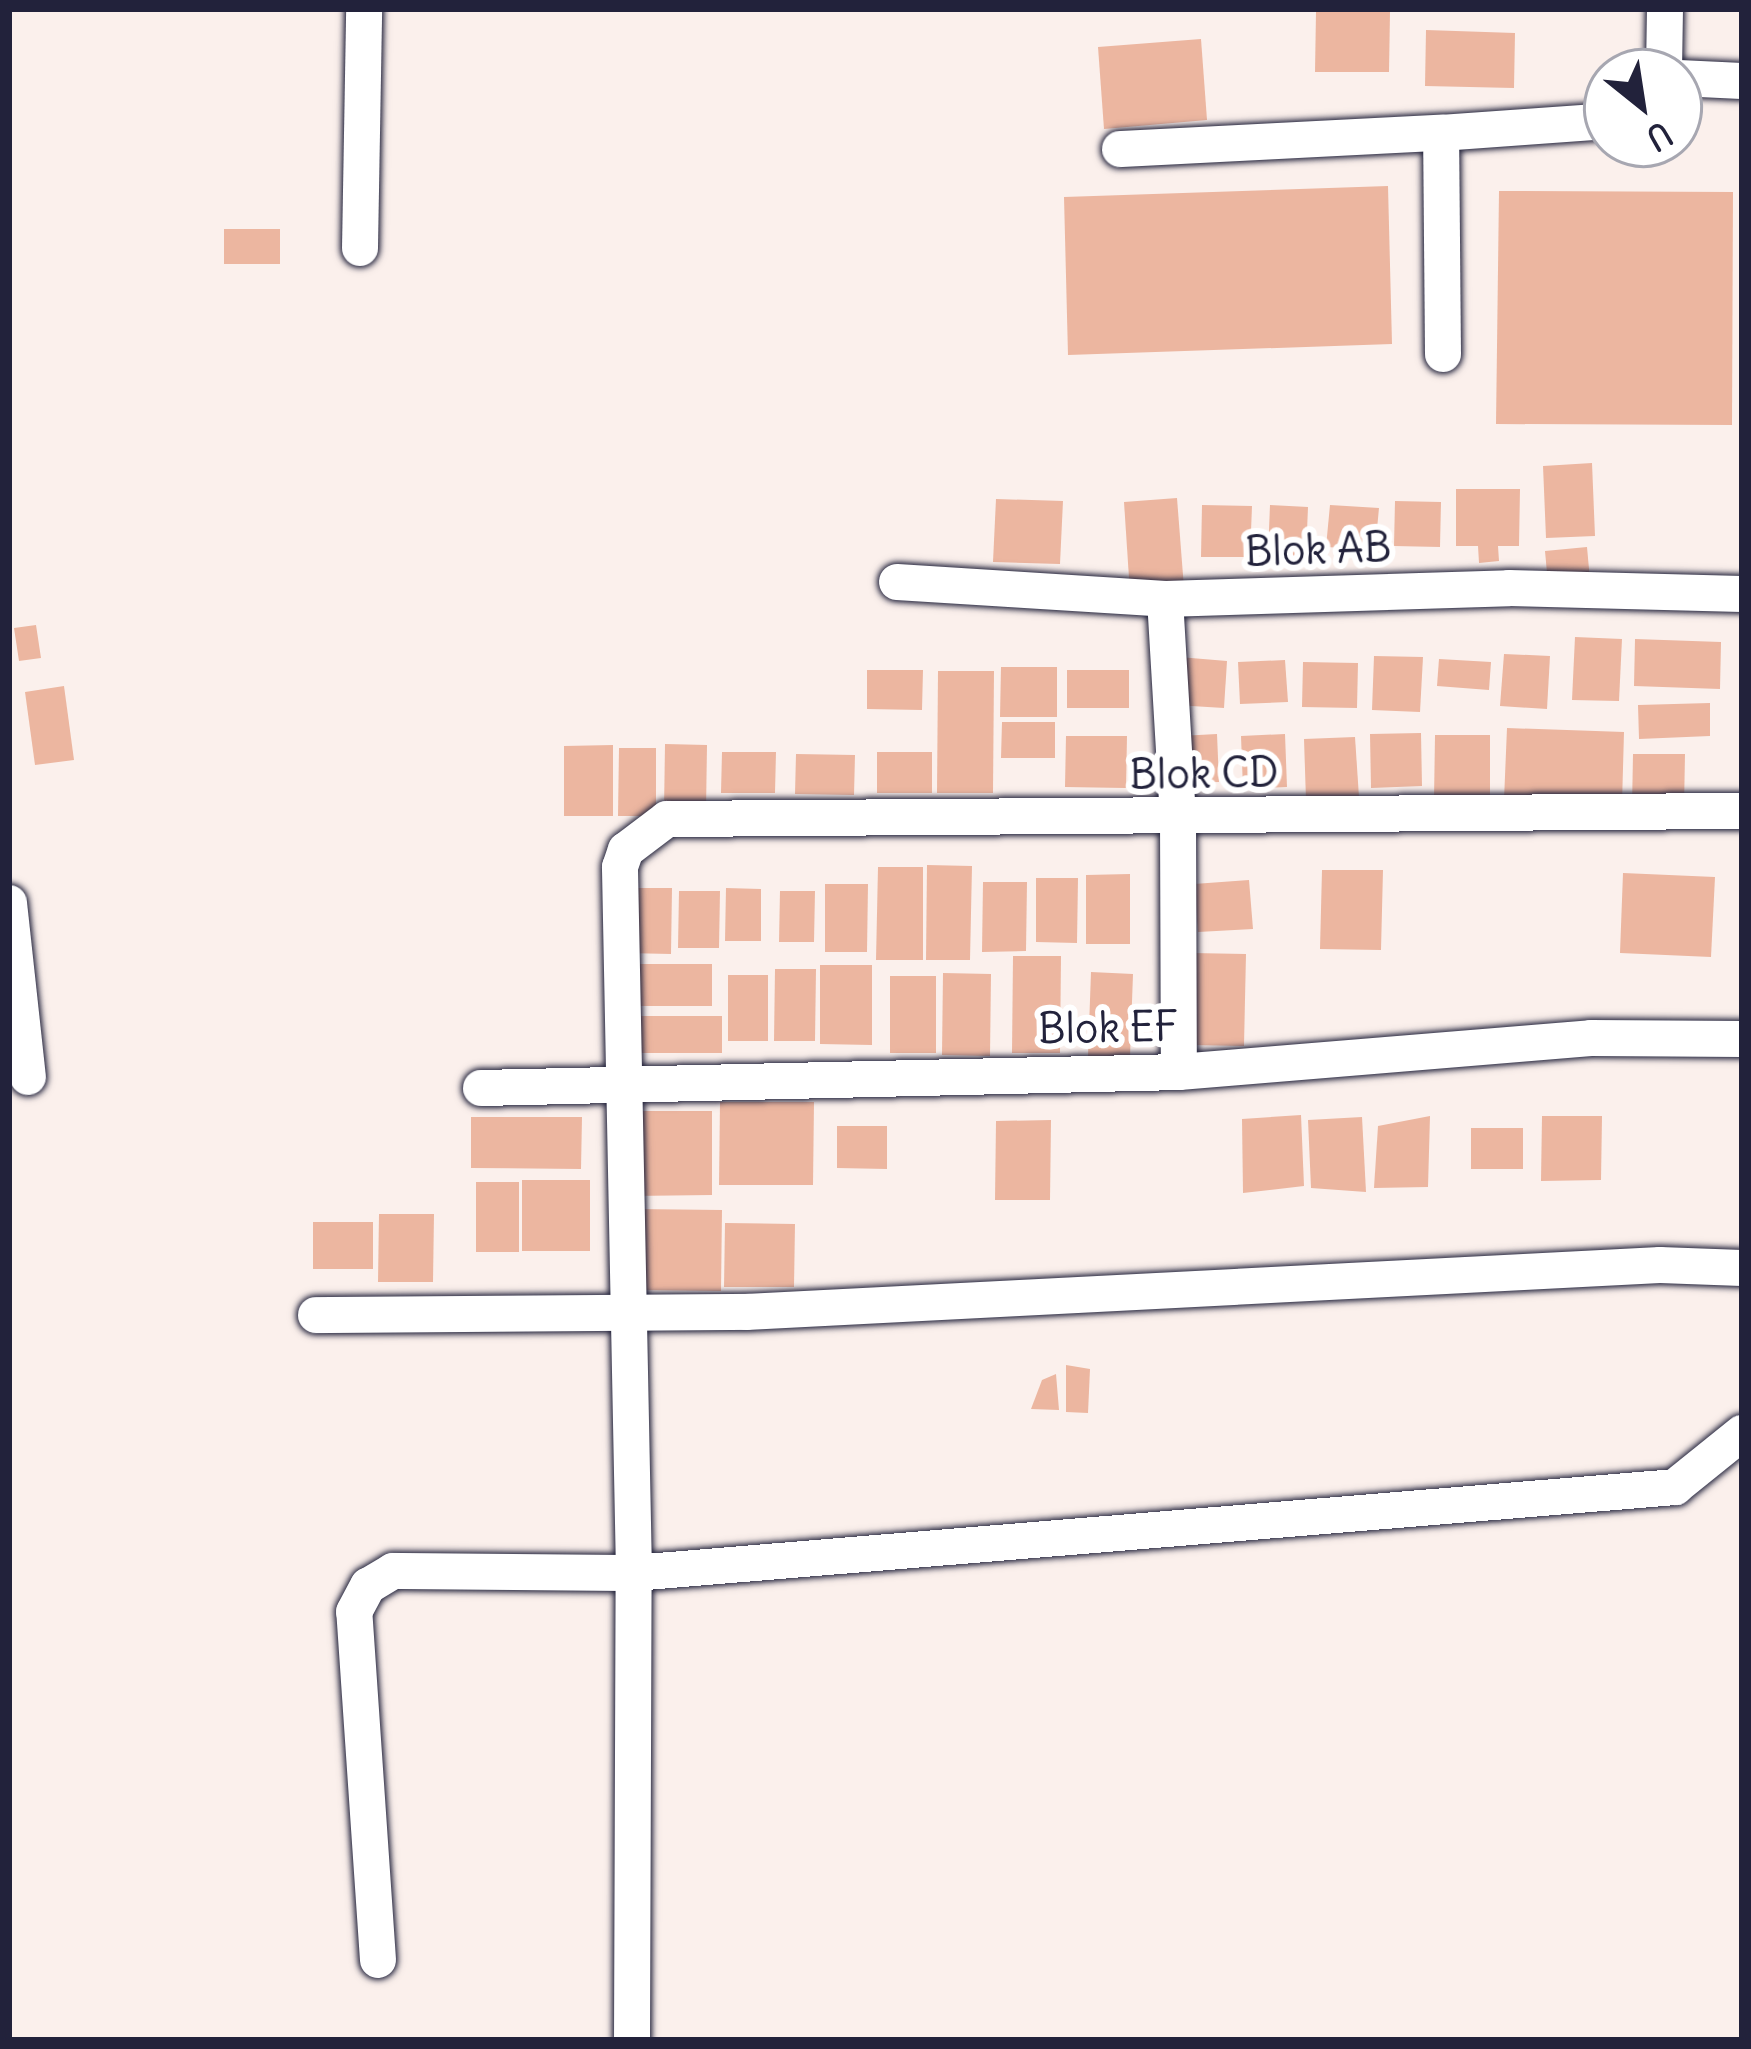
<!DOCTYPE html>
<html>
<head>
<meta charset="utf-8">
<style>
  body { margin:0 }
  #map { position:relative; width:1751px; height:2049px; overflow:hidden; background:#fbf0ec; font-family:Delius,sans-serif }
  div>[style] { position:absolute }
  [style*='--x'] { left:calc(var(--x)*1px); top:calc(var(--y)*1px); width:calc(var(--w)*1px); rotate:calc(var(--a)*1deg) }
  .building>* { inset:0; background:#ecb6a0 }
  .roads { filter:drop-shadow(0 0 3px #22223b) drop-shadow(0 0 3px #22223b) }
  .street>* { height:36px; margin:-18px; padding:0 18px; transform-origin:18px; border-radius:18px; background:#fff }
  span { translate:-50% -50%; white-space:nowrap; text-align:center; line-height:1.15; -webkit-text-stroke:12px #fff; paint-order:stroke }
  .street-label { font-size:42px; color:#22223b }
  .frame { position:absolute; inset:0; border:12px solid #22223b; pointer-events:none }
  .north { position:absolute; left:1583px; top:48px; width:120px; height:120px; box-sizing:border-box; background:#fff; border:3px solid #a7a7b1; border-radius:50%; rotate:150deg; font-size:33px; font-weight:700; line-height:48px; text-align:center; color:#22223b }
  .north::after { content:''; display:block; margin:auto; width:42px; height:54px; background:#22223b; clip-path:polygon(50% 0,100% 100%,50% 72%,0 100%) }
</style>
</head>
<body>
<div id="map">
  <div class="building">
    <div style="clip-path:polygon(1316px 12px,1390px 12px,1389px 72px,1315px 72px)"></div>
    <div style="clip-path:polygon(1426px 30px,1515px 33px,1514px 88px,1425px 86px)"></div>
    <div style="clip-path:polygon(1201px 39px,1207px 120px,1104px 129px,1098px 47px)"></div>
    <div style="clip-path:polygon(1388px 186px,1392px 344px,1068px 355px,1064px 197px)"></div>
    <div style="clip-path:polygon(1499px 191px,1733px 192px,1732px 425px,1496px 424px)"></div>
    <div style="clip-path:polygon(224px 229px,280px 229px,280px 264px,224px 264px)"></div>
    <div style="clip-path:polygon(1592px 463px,1595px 536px,1546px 538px,1543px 466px)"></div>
    <div style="clip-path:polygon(1456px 489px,1520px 489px,1519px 546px,1498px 546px,1499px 561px,1479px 563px,1478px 546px,1456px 546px)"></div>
    <div style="clip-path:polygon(1177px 498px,1184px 588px,1130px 593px,1124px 502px)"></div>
    <div style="clip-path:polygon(996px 499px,1063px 501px,1060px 564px,993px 562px)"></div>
    <div style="clip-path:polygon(1395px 501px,1441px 502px,1440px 547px,1394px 546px)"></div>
    <div style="clip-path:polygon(1202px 505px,1252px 506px,1250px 557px,1201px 557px)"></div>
    <div style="clip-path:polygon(1270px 505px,1308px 507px,1306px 556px,1268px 555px)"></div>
    <div style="clip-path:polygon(1330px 505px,1379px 508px,1375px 550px,1326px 547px)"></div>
    <div style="clip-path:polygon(1587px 547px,1590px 580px,1548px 584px,1545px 551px)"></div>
    <div style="clip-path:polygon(36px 625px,41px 658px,19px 661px,14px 628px)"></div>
    <div style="clip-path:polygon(1575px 637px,1622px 639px,1619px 701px,1572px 700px)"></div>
    <div style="clip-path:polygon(1635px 639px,1721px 642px,1720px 689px,1634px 686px)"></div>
    <div style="clip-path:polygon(1504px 654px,1550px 656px,1547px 709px,1500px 706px)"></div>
    <div style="clip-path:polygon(1374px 656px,1423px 657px,1420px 712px,1372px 710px)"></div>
    <div style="clip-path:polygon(1179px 657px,1227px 661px,1224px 708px,1175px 705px)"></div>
    <div style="clip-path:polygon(1439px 659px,1491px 662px,1489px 690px,1437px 686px)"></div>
    <div style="clip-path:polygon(1285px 660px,1288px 702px,1240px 704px,1238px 662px)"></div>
    <div style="clip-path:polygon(1303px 662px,1358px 663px,1357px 708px,1302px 707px)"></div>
    <div style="clip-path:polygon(1001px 667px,1057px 667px,1057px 717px,1000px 717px)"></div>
    <div style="clip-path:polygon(867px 670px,923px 670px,922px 710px,867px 709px)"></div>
    <div style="clip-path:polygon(1067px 670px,1129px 670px,1129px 708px,1067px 708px)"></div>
    <div style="clip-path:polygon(938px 671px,994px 671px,993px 793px,937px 793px)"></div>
    <div style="clip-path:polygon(64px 686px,74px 760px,35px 765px,25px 692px)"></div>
    <div style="clip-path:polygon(1710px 703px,1710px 736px,1639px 739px,1638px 705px)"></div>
    <div style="clip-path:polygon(1002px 722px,1055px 722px,1055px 758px,1001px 758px)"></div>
    <div style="clip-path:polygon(1507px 728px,1624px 732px,1622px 804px,1504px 800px)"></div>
    <div style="clip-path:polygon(1421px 733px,1422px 786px,1371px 788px,1370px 734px)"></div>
    <div style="clip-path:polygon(1217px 734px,1219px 782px,1182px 783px,1180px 736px)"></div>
    <div style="clip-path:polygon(1285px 734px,1287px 787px,1243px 789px,1241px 736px)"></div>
    <div style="clip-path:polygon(1435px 735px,1490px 735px,1490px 801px,1434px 800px)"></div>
    <div style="clip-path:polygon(1066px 736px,1127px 736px,1126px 788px,1065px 787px)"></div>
    <div style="clip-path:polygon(1355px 737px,1359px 797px,1306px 800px,1304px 739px)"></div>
    <div style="clip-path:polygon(665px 744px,707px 745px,706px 811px,664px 811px)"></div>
    <div style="clip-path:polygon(613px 745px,613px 816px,564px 816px,564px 746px)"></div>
    <div style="clip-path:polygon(619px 748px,656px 748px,656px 816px,618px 816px)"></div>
    <div style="clip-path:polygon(722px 752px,776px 752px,775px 793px,721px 793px)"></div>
    <div style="clip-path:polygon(877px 752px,932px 752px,932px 793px,877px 793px)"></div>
    <div style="clip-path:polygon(796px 754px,855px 755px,854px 795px,795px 794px)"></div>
    <div style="clip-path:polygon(1633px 754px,1685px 754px,1684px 808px,1632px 808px)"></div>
    <div style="clip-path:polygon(927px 865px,972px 866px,970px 960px,926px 960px)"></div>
    <div style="clip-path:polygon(878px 867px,923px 867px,923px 960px,876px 960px)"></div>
    <div style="clip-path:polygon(1322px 870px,1383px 870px,1381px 950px,1320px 949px)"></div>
    <div style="clip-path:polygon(1623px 873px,1715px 877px,1711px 957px,1620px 953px)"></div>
    <div style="clip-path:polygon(1130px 874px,1130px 944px,1086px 944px,1086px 875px)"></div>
    <div style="clip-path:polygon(1036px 878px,1078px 878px,1077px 943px,1036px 942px)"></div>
    <div style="clip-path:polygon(1249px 880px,1253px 929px,1198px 932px,1194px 884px)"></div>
    <div style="clip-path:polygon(983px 882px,1027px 882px,1026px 951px,982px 952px)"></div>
    <div style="clip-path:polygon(825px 884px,868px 884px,867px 952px,825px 952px)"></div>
    <div style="clip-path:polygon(625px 888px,672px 888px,671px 954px,625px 953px)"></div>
    <div style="clip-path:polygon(726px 888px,761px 889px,761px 941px,725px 941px)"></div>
    <div style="clip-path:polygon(679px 891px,720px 891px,719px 948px,678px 948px)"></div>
    <div style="clip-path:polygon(780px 891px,815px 891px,814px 942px,779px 942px)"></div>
    <div style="clip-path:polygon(1192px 953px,1246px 954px,1244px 1046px,1189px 1045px)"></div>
    <div style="clip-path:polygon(1013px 956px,1061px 956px,1060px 1053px,1012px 1053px)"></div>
    <div style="clip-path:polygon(633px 964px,712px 964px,712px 1006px,632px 1006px)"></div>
    <div style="clip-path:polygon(820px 965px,872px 965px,872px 1045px,820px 1044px)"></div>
    <div style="clip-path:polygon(775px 969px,816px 969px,815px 1041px,774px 1041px)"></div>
    <div style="clip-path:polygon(1091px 972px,1133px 974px,1130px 1057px,1088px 1056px)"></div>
    <div style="clip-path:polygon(943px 973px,991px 974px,990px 1056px,942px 1055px)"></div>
    <div style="clip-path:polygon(728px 975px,768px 975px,768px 1041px,728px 1041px)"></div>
    <div style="clip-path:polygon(890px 976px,936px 976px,936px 1053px,890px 1053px)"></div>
    <div style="clip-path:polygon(638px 1016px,722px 1016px,722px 1053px,637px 1053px)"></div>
    <div style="clip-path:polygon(720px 1102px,814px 1102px,813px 1185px,719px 1185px)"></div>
    <div style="clip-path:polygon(633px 1111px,712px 1111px,712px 1195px,632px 1196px)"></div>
    <div style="clip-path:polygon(1301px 1115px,1304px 1186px,1243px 1193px,1242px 1119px)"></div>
    <div style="clip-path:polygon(1430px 1116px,1428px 1187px,1374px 1188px,1378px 1126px)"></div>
    <div style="clip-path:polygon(1542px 1116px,1602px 1116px,1601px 1180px,1541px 1181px)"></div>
    <div style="clip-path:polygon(471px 1117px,582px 1117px,581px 1169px,471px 1168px)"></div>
    <div style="clip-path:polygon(1362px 1117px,1366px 1192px,1311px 1188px,1308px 1120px)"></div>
    <div style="clip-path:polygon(1051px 1120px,1050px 1200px,995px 1200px,996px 1121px)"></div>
    <div style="clip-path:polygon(837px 1126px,887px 1126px,887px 1169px,837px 1168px)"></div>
    <div style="clip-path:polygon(1471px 1128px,1523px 1128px,1523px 1169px,1471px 1169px)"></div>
    <div style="clip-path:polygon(522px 1180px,590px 1180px,590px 1251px,522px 1251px)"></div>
    <div style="clip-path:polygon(476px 1182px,519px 1182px,519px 1252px,476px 1252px)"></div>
    <div style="clip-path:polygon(635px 1209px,722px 1210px,721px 1291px,635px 1290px)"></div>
    <div style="clip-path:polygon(379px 1214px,434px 1214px,433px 1282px,378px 1282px)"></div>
    <div style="clip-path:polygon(313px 1222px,373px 1222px,373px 1269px,313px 1269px)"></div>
    <div style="clip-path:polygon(725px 1223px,795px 1224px,794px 1287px,724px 1287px)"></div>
    <div style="clip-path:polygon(1066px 1365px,1090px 1369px,1088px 1413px,1066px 1412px)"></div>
    <div style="clip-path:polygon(1056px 1374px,1059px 1410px,1031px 1409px,1042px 1380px)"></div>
  </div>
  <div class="roads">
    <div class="street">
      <div style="--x:1664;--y:72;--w:63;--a:-89.1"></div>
      <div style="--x:1679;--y:78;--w:63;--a:2.7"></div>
      <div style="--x:1120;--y:149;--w:321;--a:-2.9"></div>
      <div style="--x:360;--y:248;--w:239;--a:-89"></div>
      <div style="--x:1443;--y:354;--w:221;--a:-90.5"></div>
      <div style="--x:1441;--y:133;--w:166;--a:-4.1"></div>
      <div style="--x:897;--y:582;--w:269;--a:3.6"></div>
      <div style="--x:1165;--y:599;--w:344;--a:-1.8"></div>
      <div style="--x:1509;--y:588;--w:233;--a:1.5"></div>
      <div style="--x:1165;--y:599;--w:220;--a:86.6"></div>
      <div style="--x:1178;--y:819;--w:253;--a:89.8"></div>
      <div style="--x:9;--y:903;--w:175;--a:83.8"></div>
      <div style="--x:481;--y:1088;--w:698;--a:-1.31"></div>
      <div style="--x:1179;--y:1072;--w:413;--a:-4.7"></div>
      <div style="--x:1591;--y:1038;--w:151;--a:0.4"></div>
      <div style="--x:316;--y:1315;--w:430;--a:-0.4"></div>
      <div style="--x:746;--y:1312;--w:915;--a:-2.94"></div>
      <div style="--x:1660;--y:1265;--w:82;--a:2.1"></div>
      <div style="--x:378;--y:1960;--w:349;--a:-93.9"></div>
      <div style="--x:354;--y:1612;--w:30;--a:-62"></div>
      <div style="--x:368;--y:1586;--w:29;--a:-31"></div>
      <div style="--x:393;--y:1571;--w:241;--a:0.5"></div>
      <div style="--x:634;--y:1573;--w:1045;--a:-4.72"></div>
      <div style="--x:1675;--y:1487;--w:86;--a:-38.9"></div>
      <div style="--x:632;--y:2040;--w:467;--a:-89.8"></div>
      <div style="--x:634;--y:1573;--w:706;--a:-91.14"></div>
      <div style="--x:620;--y:867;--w:18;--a:-71"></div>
      <div style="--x:626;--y:850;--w:51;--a:-37.1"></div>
      <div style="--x:667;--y:819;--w:1075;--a:-0.43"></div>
    </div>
  </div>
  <div class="street-label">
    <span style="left:1318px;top:549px;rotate:-2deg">Blok AB</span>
    <span style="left:1204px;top:773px;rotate:-1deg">Blok CD</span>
    <span style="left:1108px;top:1027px;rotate:-1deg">Blok EF</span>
  </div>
  <div class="frame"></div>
  <div class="north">U</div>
</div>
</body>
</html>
